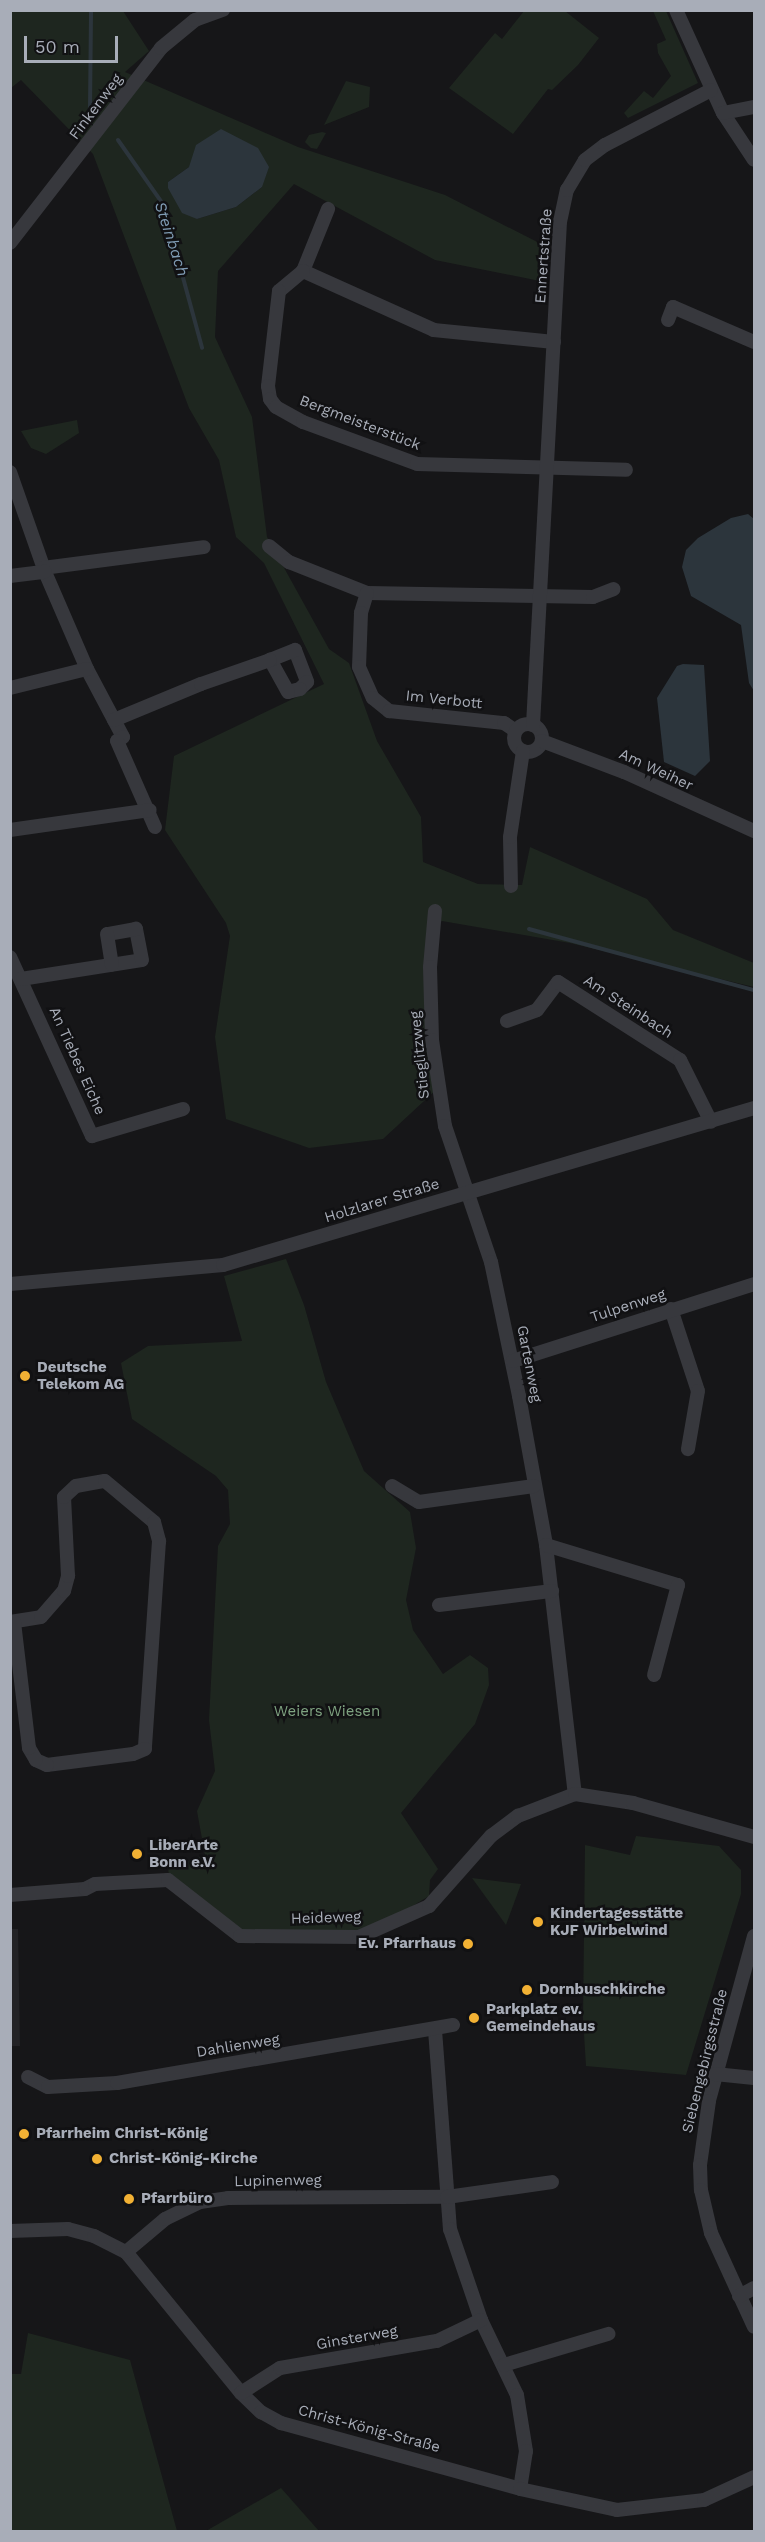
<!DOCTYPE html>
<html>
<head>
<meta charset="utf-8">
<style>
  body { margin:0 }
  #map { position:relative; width:765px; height:2542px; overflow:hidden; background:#161618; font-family:"Work Sans",sans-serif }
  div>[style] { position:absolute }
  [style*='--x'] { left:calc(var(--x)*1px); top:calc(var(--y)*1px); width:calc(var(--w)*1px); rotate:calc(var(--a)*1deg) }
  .built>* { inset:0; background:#222225 }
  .green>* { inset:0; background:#1e261f }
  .water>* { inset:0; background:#2c353c }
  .stream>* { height:4px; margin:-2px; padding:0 2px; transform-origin:2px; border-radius:2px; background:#2c353c }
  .street>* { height:14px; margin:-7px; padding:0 7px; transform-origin:7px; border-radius:7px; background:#37383d }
  .street>.ring { margin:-7px; padding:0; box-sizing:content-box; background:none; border:14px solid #37383d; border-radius:50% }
  .dots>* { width:16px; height:16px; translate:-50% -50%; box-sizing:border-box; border:3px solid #111113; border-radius:50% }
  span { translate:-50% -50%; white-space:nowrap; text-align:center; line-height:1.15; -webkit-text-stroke:5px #111113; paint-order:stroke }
  .street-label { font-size:15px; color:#a8adb8 }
  .poi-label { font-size:15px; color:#a8adb8; font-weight:700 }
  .left { translate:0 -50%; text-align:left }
  .right { translate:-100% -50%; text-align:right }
  .park-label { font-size:15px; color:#7fa381 }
  .water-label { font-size:16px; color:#7f9bb3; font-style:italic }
  .frame { position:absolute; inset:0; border:12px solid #a8adb8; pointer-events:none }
  .scale { position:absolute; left:24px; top:36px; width:94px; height:27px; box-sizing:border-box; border:3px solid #a8adb8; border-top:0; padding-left:8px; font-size:18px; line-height:21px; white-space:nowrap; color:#a8adb8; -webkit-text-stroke:4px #111113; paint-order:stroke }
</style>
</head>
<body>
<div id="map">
  <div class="built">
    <div style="clip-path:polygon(11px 1929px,18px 1929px,20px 2046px,11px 2046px)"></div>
  </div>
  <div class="green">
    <div style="clip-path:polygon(evenodd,11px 11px,123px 11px,149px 51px,125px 72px,298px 147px,445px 195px,549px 248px,545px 282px,435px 260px,294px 184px,218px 271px,215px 337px,252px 417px,267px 537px,329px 649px,349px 663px,377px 741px,421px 817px,423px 862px,478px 884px,522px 885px,530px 847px,647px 899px,673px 930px,754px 963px,754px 987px,570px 943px,442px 921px,437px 924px,429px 984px,437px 1089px,383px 1139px,309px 1148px,226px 1119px,215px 1037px,230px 936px,226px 923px,165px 830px,174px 756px,324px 684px,264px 563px,236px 537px,219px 460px,189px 408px,93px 154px,21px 80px,11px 88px,11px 11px,189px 167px,262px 187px,236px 207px,197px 219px,168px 182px,189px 167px)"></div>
    <div style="clip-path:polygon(524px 11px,565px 11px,599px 38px,578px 65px,552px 90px,548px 89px,513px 134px,449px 88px,495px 33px,502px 39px)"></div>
    <div style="clip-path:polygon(653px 11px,666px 11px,698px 83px,628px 118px,624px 113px,644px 91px,653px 98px,671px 76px,658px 53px,657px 44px,666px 40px)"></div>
    <div style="clip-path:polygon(346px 81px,370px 87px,369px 107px,324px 125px)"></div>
    <div style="clip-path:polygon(322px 132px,326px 133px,317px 149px,311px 148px,305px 142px,309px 135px)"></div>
    <div style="clip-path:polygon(77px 420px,79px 433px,46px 454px,31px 448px,21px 431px)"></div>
    <div style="clip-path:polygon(286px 1259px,304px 1305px,326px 1382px,364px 1471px,410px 1512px,416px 1548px,406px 1600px,413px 1630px,443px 1674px,470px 1655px,488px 1668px,489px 1685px,475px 1724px,401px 1813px,438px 1869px,430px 1880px,429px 1896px,368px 1933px,247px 1935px,169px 1875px,168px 1868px,205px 1855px,197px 1811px,215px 1771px,209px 1720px,218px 1546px,230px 1524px,228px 1490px,216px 1476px,132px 1419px,121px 1363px,148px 1346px,242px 1341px,224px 1276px)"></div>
    <div style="clip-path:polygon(636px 1836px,719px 1846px,741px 1870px,741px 1894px,686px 2075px,586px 2066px,583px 2018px,585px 1845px,630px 1855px)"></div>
    <div style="clip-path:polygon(472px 1878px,521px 1884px,506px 1925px)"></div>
    <div style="clip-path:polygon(28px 2333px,130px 2360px,177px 2531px,11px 2531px,11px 2374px,21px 2374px)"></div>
    <div style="clip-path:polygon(281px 2488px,319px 2531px,206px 2531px)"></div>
  </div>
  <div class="water">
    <div style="clip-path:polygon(221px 129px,258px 148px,269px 167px,262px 187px,236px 207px,197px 219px,182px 213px,168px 188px,168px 182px,189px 167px,196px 145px)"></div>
    <div style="clip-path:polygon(748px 514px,754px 519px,754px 691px,749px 683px,741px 625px,691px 596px,682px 567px,686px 550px,698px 538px,731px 518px)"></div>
    <div style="clip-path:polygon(683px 664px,704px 665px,710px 761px,695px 776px,664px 762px,657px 698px,677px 666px)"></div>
  </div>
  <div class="stream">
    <div style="--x:90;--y:109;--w:99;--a:-89.4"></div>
    <div style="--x:118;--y:140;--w:78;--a:54.9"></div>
    <div style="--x:163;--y:204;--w:149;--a:74.8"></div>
    <div style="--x:529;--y:929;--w:233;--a:15.2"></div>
  </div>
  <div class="street">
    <div style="--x:676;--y:10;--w:113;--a:65.5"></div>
    <div style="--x:723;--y:113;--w:56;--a:56.6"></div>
    <div style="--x:723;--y:113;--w:32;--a:-11"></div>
    <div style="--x:10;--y:243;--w:247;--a:-52.2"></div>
    <div style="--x:161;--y:48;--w:44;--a:-39.5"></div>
    <div style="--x:195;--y:20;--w:30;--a:-20"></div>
    <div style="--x:303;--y:271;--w:67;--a:-68"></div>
    <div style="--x:668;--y:320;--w:14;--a:-69"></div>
    <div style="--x:673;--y:307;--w:88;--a:23.4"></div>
    <div style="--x:554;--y:342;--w:121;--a:-174.3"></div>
    <div style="--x:434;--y:330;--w:144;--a:-155.8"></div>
    <div style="--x:303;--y:271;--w:31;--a:140"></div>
    <div style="--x:279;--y:291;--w:96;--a:96.6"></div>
    <div style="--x:268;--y:386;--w:13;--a:81"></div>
    <div style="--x:270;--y:399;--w:10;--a:53"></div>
    <div style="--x:276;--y:407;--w:31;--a:29"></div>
    <div style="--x:303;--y:422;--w:121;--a:20.2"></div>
    <div style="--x:417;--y:464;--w:209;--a:1.6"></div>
    <div style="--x:10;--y:472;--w:106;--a:70.7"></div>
    <div style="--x:45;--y:572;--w:106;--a:66.6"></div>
    <div style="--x:87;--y:669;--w:77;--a:62.1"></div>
    <div style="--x:123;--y:737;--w:7;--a:146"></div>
    <div style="--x:117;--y:741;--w:94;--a:66.2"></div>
    <div style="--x:269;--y:546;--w:26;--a:39"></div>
    <div style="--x:289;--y:562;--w:84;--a:21.7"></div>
    <div style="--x:367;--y:593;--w:226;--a:1"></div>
    <div style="--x:593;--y:597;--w:22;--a:-21"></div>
    <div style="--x:43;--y:568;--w:162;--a:-7.4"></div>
    <div style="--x:10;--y:576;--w:35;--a:-7"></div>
    <div style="--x:367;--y:593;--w:21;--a:107"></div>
    <div style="--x:361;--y:613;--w:54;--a:92.1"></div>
    <div style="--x:359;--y:667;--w:34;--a:66"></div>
    <div style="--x:373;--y:698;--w:21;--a:39"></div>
    <div style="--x:389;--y:711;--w:116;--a:6"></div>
    <div style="--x:504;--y:723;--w:14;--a:34"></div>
    <div style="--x:295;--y:650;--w:34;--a:69"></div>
    <div style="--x:307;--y:682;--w:10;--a:135"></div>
    <div style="--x:300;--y:689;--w:12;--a:166"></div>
    <div style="--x:288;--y:692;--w:37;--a:-119"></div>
    <div style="--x:270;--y:660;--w:27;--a:-22"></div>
    <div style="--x:10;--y:688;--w:79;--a:-13.9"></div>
    <div style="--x:114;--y:720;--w:94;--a:-22.5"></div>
    <div style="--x:201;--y:684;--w:73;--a:-19.2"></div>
    <div class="ring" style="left:514px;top:724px;width:14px;height:14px"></div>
    <div style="--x:533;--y:725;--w:504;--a:-86.93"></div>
    <div style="--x:560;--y:222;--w:33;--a:-78"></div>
    <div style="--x:567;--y:190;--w:35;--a:-59"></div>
    <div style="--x:585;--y:160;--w:25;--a:-37"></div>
    <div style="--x:605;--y:145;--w:119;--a:-27.4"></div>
    <div style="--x:542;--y:741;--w:88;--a:20.7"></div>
    <div style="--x:624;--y:772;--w:143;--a:24.4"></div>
    <div style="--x:10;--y:830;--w:141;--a:-8.1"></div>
    <div style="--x:511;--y:886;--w:49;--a:-91.2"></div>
    <div style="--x:510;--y:837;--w:87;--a:-81.4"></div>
    <div style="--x:435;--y:911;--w:56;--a:95.1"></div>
    <div style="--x:430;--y:967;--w:73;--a:88.4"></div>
    <div style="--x:432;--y:1040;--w:87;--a:81.4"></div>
    <div style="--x:445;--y:1126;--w:144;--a:71.3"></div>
    <div style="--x:491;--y:1262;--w:137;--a:78.2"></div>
    <div style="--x:519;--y:1396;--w:151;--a:79.7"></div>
    <div style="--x:546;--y:1545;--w:251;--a:83.4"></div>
    <div style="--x:10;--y:957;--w:197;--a:65.4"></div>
    <div style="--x:92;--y:1136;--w:95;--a:-16.5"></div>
    <div style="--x:21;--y:979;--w:122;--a:-8.9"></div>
    <div style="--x:142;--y:960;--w:32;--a:-101"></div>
    <div style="--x:136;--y:929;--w:29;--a:170"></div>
    <div style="--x:107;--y:934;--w:31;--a:81"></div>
    <div style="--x:507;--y:1021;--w:32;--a:-20"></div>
    <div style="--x:537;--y:1010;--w:35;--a:-53"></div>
    <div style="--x:558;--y:982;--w:145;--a:32.6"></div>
    <div style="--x:680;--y:1060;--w:69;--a:63.4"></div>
    <div style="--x:10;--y:1284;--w:214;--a:-5.1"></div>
    <div style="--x:223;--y:1265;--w:554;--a:-16.47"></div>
    <div style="--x:671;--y:1309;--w:86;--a:71.8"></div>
    <div style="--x:698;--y:1391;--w:59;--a:99.8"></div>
    <div style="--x:513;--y:1361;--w:253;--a:-17.7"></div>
    <div style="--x:392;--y:1486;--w:31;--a:31"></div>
    <div style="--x:419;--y:1502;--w:116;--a:-7.9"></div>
    <div style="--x:546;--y:1545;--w:138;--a:16.9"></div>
    <div style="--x:678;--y:1585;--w:93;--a:104.9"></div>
    <div style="--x:439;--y:1605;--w:114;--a:-7.1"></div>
    <div style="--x:10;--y:1622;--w:31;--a:-9"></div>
    <div style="--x:41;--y:1617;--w:35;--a:-49"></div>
    <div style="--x:64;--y:1591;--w:16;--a:-75"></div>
    <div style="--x:68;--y:1576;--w:79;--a:-92.9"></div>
    <div style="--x:64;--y:1497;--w:16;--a:-43"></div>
    <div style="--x:76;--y:1486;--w:29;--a:-10"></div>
    <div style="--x:105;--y:1481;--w:64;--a:39.9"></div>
    <div style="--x:154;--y:1522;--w:20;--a:75"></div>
    <div style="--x:159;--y:1541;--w:208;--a:93.9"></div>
    <div style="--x:145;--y:1749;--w:13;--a:157"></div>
    <div style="--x:133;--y:1754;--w:87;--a:172.7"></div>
    <div style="--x:47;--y:1765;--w:12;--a:-156"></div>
    <div style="--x:36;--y:1760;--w:14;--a:-120"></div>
    <div style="--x:29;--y:1748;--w:127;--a:-96.8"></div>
    <div style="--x:10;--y:1895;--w:75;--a:-4.6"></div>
    <div style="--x:85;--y:1889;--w:11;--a:-27"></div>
    <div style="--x:95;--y:1884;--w:73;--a:-3.1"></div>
    <div style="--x:168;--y:1880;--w:91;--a:37.9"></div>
    <div style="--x:240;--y:1936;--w:119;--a:0.5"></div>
    <div style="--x:359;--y:1937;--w:77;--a:-23.9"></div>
    <div style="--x:429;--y:1906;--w:94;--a:-48.5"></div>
    <div style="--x:491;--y:1836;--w:34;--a:-37"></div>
    <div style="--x:518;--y:1816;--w:61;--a:-21.1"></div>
    <div style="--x:575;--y:1794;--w:59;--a:8.8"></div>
    <div style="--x:633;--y:1803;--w:126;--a:15.7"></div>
    <div style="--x:754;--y:1936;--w:171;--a:105.3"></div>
    <div style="--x:709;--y:2101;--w:65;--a:98"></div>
    <div style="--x:700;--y:2165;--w:25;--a:88"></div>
    <div style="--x:701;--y:2190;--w:44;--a:76.9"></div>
    <div style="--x:711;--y:2233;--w:103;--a:65.4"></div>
    <div style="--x:435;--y:2030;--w:200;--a:85.7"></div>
    <div style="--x:450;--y:2229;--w:96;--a:71.2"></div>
    <div style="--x:481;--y:2320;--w:83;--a:64.4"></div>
    <div style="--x:517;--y:2395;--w:57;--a:80.9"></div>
    <div style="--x:526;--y:2451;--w:38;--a:99"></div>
    <div style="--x:715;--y:2074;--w:39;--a:6"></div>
    <div style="--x:28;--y:2077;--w:22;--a:27"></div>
    <div style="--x:48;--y:2087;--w:69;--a:-3.3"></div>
    <div style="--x:117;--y:2083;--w:341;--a:-9.8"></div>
    <div style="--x:10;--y:2231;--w:58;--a:-2"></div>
    <div style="--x:68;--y:2229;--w:27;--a:15"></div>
    <div style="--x:94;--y:2236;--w:36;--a:27"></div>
    <div style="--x:126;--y:2252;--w:182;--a:50.8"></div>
    <div style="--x:241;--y:2393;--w:28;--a:44"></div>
    <div style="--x:261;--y:2412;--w:23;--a:29"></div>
    <div style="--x:281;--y:2423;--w:248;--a:15.4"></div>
    <div style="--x:520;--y:2489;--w:99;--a:12.2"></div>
    <div style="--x:617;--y:2510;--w:88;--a:-6.6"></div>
    <div style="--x:704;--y:2500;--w:55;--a:-24.7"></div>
    <div style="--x:126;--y:2252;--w:51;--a:-40.2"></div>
    <div style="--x:165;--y:2219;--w:39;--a:-26"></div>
    <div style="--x:200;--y:2202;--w:28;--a:-8"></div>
    <div style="--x:228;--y:2198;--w:219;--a:-0.3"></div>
    <div style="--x:447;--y:2197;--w:106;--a:-8.1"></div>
    <div style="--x:739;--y:2296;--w:17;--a:-28"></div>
    <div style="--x:504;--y:2365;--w:109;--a:-16.6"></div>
    <div style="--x:241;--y:2393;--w:46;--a:-32.7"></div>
    <div style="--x:280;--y:2368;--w:159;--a:-9.8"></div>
    <div style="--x:437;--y:2341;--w:49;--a:-25.5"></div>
  </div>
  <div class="dots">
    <div style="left:25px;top:1376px;background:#f2b134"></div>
    <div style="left:137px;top:1854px;background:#f2b134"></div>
    <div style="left:538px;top:1922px;background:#f2b134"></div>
    <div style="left:468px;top:1944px;background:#f2b134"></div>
    <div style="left:527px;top:1990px;background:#f2b134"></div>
    <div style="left:474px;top:2018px;background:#f2b134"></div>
    <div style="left:24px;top:2134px;background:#f2b134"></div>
    <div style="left:97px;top:2159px;background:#f2b134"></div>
    <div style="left:129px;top:2199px;background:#f2b134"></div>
  </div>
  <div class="street-label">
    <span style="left:96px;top:107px;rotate:-53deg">Finkenweg</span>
    <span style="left:544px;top:256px;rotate:-86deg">Ennertstraße</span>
    <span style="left:360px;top:423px;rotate:21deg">Bergmeisterstück</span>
    <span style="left:444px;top:700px;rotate:6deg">Im Verbott</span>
    <span style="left:656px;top:770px;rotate:25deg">Am Weiher</span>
    <span style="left:628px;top:1007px;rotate:33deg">Am Steinbach</span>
    <span style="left:420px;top:1055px;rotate:-96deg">Stieglitzweg</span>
    <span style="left:77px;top:1061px;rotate:66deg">An Tiebes Eiche</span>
    <span style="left:382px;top:1201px;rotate:-17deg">Holzlarer Straße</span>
    <span style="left:628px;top:1306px;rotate:-18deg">Tulpenweg</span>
    <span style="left:529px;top:1364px;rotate:79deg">Gartenweg</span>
    <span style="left:326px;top:1918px;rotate:-2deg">Heideweg</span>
    <span style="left:238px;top:2046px;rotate:-9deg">Dahlienweg</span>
    <span style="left:705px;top:2061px;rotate:-76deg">Siebengebirgsstraße</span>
    <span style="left:278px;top:2181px;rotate:-1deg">Lupinenweg</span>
    <span style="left:357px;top:2338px;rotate:-10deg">Ginsterweg</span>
    <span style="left:369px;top:2429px;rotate:15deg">Christ-König-Straße</span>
  </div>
  <div class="poi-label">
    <span class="left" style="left:37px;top:1376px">Deutsche<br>Telekom AG</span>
    <span class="left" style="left:149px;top:1854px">LiberArte<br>Bonn e.V.</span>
    <span class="left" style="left:550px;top:1922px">Kindertagesstätte<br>KJF Wirbelwind</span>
    <span class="right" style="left:456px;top:1944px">Ev. Pfarrhaus</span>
    <span class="left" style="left:539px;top:1990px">Dornbuschkirche</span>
    <span class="left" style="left:486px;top:2018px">Parkplatz ev.<br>Gemeindehaus</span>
    <span class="left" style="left:36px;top:2134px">Pfarrheim Christ-König</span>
    <span class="left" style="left:109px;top:2159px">Christ-König-Kirche</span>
    <span class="left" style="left:141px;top:2199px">Pfarrbüro</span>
  </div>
  <div class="park-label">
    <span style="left:327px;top:1712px">Weiers Wiesen</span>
  </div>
  <div class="water-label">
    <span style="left:171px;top:239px;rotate:72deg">Steinbach</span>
  </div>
  <div class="frame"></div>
  <div class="scale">50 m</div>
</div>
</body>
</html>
